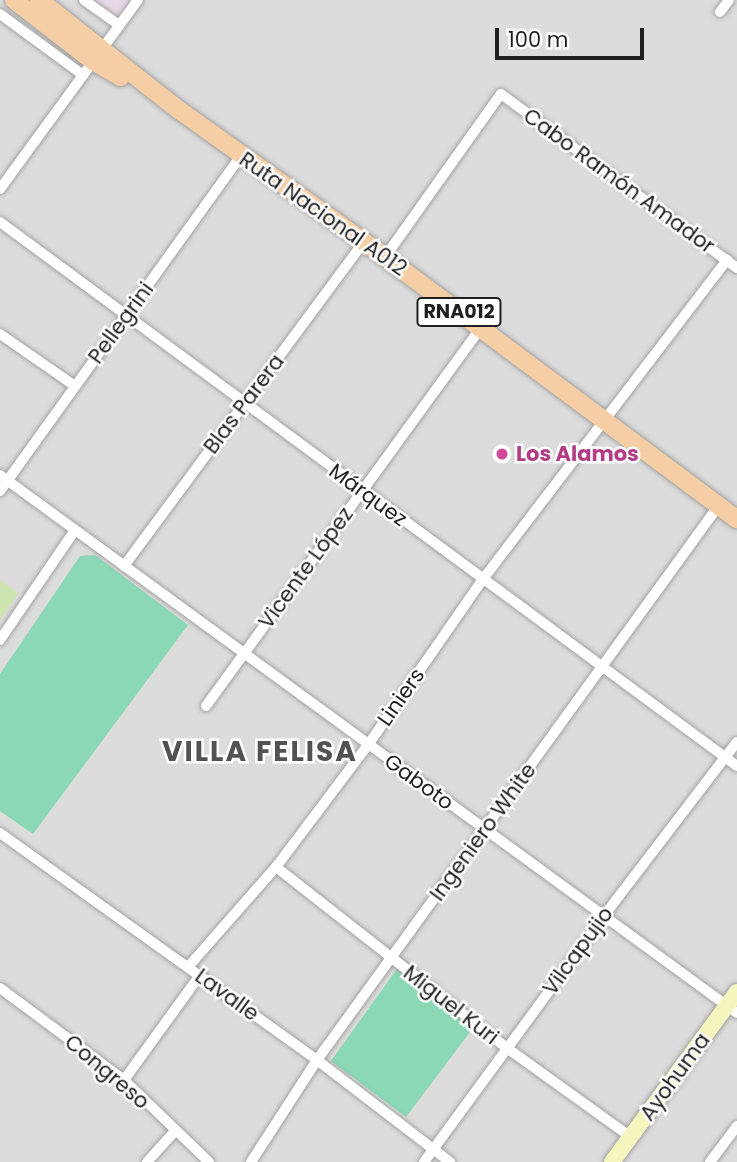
<!DOCTYPE html>
<html>
<head>
<meta charset="utf-8">
<style>
  body { margin:0 }
  #map { position:relative; width:737px; height:1162px; overflow:hidden; background:#efece6; font-family:Poppins,sans-serif }
  div>[style] { position:absolute }
  [style*='--x'] { left:calc(var(--x)*1px); top:calc(var(--y)*1px); width:calc(var(--w)*1px); rotate:calc(var(--a)*1deg) }
  .residential>* { inset:0; background:#dddcdc }
  .industrial>* { inset:0; background:#e8d9e6 }
  .grass>* { inset:0; background:#cde5b0 }
  .pitch>* { inset:0; background:#8ad8b5 }
  .roads { filter:drop-shadow(0 0 2px #a3a3a3) drop-shadow(0 0 2px #a3a3a3) }
  .street>* { height:10px; margin:-5px; padding:0 5px; transform-origin:5px; border-radius:5px; background:#fff }
  .secondary>* { height:16px; margin:-8px; padding:0 8px; transform-origin:8px; border-radius:8px; background:#f5f5be }
  .primary>* { height:18px; margin:-9px; padding:0 9px; transform-origin:9px; border-radius:9px; background:#f5cea5 }
  .dots>* { width:19px; height:19px; translate:-50% -50%; box-sizing:border-box; border:4px solid #fff; border-radius:50% }
  span { translate:-50% -50%; white-space:nowrap; text-align:center; line-height:1.15; -webkit-text-stroke:5px #fff; paint-order:stroke }
  .shield-label span { padding:2px 5px; background:#fff; border:2px solid; border-radius:5px; -webkit-text-stroke-width:0 }
  .shield-label { font-size:19px; color:#1f1f1f; font-weight:700 }
  .street-label { font-size:21px; color:#1f1f1f }
  .hotel-label { font-size:21px; color:#b23c85; font-weight:700 }
  .left { translate:0 -50%; text-align:left }
  .district-label { font-size:28px; color:#525252; font-weight:700; letter-spacing:2px }
  .scale { position:absolute; left:495px; top:28px; width:149px; height:32px; box-sizing:border-box; border:4px solid #1f1f1f; border-top:0; padding-left:9px; font-size:21px; line-height:24px; white-space:nowrap; color:#1f1f1f; -webkit-text-stroke:5px #fff; paint-order:stroke }
</style>
</head>
<body>
<div id="map">
  <div class="residential">
    <div style="clip-path:polygon(0 0,737px 0,737px 1162px,0 1162px)"></div>
  </div>
  <div class="industrial">
    <div style="clip-path:polygon(84px 0,138px 0,119px 25px)"></div>
  </div>
  <div class="grass">
    <div style="clip-path:polygon(0 580px,18px 593px,0 620px)"></div>
  </div>
  <div class="pitch">
    <div style="clip-path:polygon(95px 555px,188px 625px,33px 834px,0 811px,0 674px,80px 556px)"></div>
    <div style="clip-path:polygon(397px 969px,473px 1028px,406px 1117px,331px 1061px)"></div>
  </div>
  <div class="roads">
    <div class="street">
      <div style="--x:84;--y:0;--w:43;--a:35.5"></div>
      <div style="--x:720;--y:12;--w:15;--a:-53"></div>
      <div style="--x:0;--y:14;--w:103;--a:36.3"></div>
      <div style="--x:0;--y:189;--w:234;--a:-53.9"></div>
      <div style="--x:0;--y:222;--w:916;--a:36.43"></div>
      <div style="--x:385;--y:257;--w:200;--a:-54.6"></div>
      <div style="--x:501;--y:94;--w:293;--a:36.4"></div>
      <div style="--x:0;--y:334;--w:91;--a:34.7"></div>
      <div style="--x:0;--y:475;--w:912;--a:36.13"></div>
      <div style="--x:0;--y:491;--w:413;--a:-54.3"></div>
      <div style="--x:124;--y:566;--w:403;--a:-53.5"></div>
      <div style="--x:0;--y:640;--w:133;--a:-55.7"></div>
      <div style="--x:206;--y:706;--w:467;--a:-54"></div>
      <div style="--x:0;--y:833;--w:390;--a:35.6"></div>
      <div style="--x:317;--y:1060;--w:168;--a:37.5"></div>
      <div style="--x:276;--y:867;--w:293;--a:38.1"></div>
      <div style="--x:507;--y:1048;--w:153;--a:35.7"></div>
      <div style="--x:188;--y:967;--w:133;--a:-48.7"></div>
      <div style="--x:276;--y:867;--w:153;--a:-53"></div>
      <div style="--x:368;--y:745;--w:202;--a:-55.3"></div>
      <div style="--x:483;--y:579;--w:402;--a:-52.6"></div>
      <div style="--x:0;--y:988;--w:154;--a:36.6"></div>
      <div style="--x:124;--y:1080;--w:118;--a:44"></div>
      <div style="--x:124;--y:1080;--w:130;--a:-54.1"></div>
      <div style="--x:147;--y:1162;--w:42;--a:-47.9"></div>
      <div style="--x:251;--y:1162;--w:121;--a:-57.1"></div>
      <div style="--x:317;--y:1060;--w:685;--a:-54.08"></div>
      <div style="--x:424;--y:1162;--w:303;--a:-53.8"></div>
      <div style="--x:603;--y:917;--w:220;--a:-52.6"></div>
      <div style="--x:710;--y:1162;--w:45;--a:-53.1"></div>
    </div>
    <div class="secondary">
      <div style="--x:612;--y:1162;--w:211;--a:-53.7"></div>
    </div>
    <div class="primary">
      <div style="--x:14;--y:0;--w:100;--a:37.7"></div>
      <div style="--x:93;--y:61;--w:32;--a:30"></div>
      <div style="--x:39;--y:0;--w:178;--a:38.2"></div>
      <div style="--x:179;--y:110;--w:253;--a:35.5"></div>
      <div style="--x:385;--y:257;--w:439;--a:36.7"></div>
    </div>
  </div>
  <div class="dots">
    <div style="left:502px;top:454px;background:#d1479c"></div>
  </div>
  <div class="shield-label">
    <span style="left:459px;top:312px">RNA012</span>
  </div>
  <div class="street-label">
    <span style="left:619px;top:181px;rotate:36deg">Cabo Ramón Amador</span>
    <span style="left:323px;top:214px;rotate:35deg">Ruta Nacional A012</span>
    <span style="left:121px;top:323px;rotate:-54deg">Pellegrini</span>
    <span style="left:244px;top:404px;rotate:-53deg">Blas Parera</span>
    <span style="left:368px;top:495px;rotate:36deg">Márquez</span>
    <span style="left:306px;top:568px;rotate:-54deg">Vicente López</span>
    <span style="left:401px;top:697px;rotate:-55deg">Liniers</span>
    <span style="left:419px;top:782px;rotate:36deg">Gaboto</span>
    <span style="left:483px;top:832px;rotate:-54deg">Ingeniero White</span>
    <span style="left:578px;top:951px;rotate:-54deg">Vilcapujio</span>
    <span style="left:227px;top:995px;rotate:36deg">Lavalle</span>
    <span style="left:451px;top:1005px;rotate:38deg">Miguel Kuri</span>
    <span style="left:107px;top:1072px;rotate:40deg">Congreso</span>
    <span style="left:675px;top:1077px;rotate:-54deg">Ayohuma</span>
  </div>
  <div class="hotel-label">
    <span class="left" style="left:516px;top:454px">Los Alamos</span>
  </div>
  <div class="district-label">
    <span style="left:260px;top:752px">VILLA FELISA</span>
  </div>
  <div class="scale">100 m</div>
</div>
</body>
</html>
